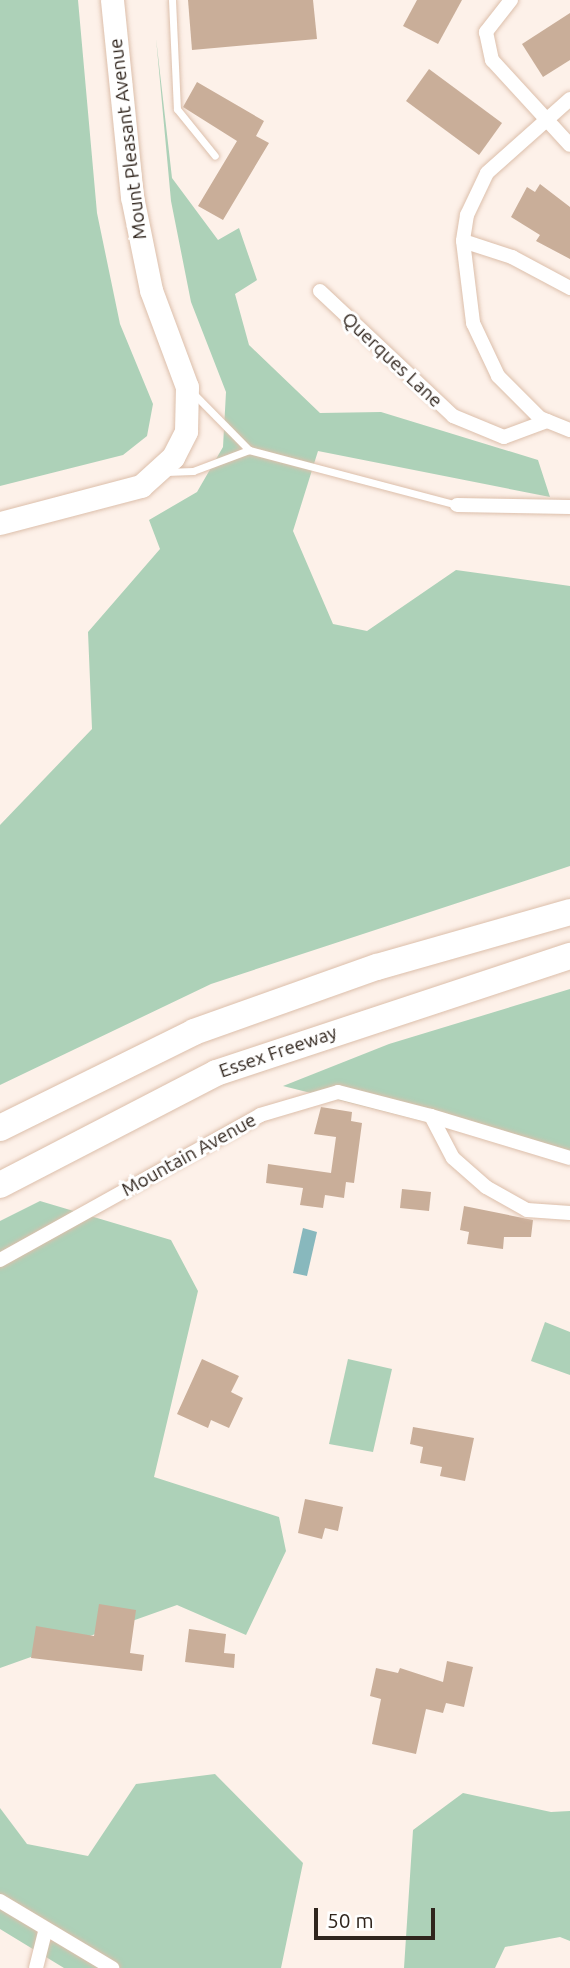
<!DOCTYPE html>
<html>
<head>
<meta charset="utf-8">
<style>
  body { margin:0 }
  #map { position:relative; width:570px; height:1968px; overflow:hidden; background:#fdf1e9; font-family:Ubuntu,sans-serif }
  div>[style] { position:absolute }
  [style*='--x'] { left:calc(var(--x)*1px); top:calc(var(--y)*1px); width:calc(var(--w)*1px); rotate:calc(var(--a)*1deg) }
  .green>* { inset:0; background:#add1b8 }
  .water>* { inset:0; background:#88b8bd }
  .building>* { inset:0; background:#c9ae99 }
  .roads { filter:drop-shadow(0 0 2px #dcbfab) drop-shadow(0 0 2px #dcbfab) }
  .lane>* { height:7px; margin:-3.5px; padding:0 3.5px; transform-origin:3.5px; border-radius:3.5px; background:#fff }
  .street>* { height:14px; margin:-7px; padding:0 7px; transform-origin:7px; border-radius:7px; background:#fff }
  .primary>* { height:23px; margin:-11.5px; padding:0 11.5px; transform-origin:11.5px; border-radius:11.5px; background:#fff }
  .highway>* { height:26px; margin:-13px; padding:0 13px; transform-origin:13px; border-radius:13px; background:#fff }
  span { translate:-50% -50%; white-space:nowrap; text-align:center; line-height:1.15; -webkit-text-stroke:6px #fff; paint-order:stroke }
  .street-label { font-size:19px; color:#30251d }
  .scale { position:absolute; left:314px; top:1908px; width:121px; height:32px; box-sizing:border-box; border:4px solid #30251d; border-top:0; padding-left:9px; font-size:21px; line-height:24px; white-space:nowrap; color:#30251d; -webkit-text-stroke:5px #fff; paint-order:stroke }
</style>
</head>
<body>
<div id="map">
  <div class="green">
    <div style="clip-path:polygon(0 0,78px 0,97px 213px,120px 324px,153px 404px,147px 436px,123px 455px,0 486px)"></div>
    <div style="clip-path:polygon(156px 38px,172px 178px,218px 240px,239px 228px,257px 280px,235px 294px,249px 345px,320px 413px,381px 412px,538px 460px,550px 497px,318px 451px,293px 531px,333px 624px,367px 631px,456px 570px,570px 586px,570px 866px,211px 984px,0 1085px,0 825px,92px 729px,88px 632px,160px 549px,149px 520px,197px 492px,223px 447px,226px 392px,191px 302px,171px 201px)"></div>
    <div style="clip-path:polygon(570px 989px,570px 1158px,283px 1086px,389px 1044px)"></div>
    <div style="clip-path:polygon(40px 1201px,171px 1240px,198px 1291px,154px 1477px,279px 1517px,286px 1551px,246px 1635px,177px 1605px,0 1668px,0 1221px)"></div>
    <div style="clip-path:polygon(545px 1322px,570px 1332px,570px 1375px,531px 1361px)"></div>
    <div style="clip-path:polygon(348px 1359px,392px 1369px,373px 1452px,329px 1444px)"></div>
    <div style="clip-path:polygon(215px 1774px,303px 1863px,281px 1968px,64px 1968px,0 1929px,0 1808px,27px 1844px,88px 1856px,136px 1784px)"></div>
    <div style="clip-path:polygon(463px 1793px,551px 1812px,570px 1811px,570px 1941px,560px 1937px,505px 1947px,495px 1968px,404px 1968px,413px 1830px)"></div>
  </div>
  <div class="water">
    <div style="clip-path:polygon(303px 1228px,317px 1232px,307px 1276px,293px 1273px)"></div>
  </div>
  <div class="building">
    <div style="clip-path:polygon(188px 0,313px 0,317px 39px,192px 50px)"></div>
    <div style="clip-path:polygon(417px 0,462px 0,438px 44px,403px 26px)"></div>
    <div style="clip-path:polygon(570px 13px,570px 60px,543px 77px,522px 44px)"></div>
    <div style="clip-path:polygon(429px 69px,502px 123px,479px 155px,406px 101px)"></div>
    <div style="clip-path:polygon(197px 82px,264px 121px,256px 136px,269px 143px,223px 220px,198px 206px,237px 141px,183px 107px)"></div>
    <div style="clip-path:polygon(540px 184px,570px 207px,570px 259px,536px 241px,540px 235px,511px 217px,527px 187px,535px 192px)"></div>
    <div style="clip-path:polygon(321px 1107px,352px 1112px,351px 1121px,362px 1123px,354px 1183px,346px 1182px,344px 1198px,325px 1195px,323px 1208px,300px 1205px,303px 1188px,266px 1183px,268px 1164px,331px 1173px,336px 1137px,314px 1134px)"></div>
    <div style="clip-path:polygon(402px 1189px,431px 1192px,429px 1211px,400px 1208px)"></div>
    <div style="clip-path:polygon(464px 1206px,533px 1220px,531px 1237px,504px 1237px,503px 1249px,467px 1244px,469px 1232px,460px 1230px)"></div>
    <div style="clip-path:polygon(202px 1359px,239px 1376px,231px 1392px,243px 1398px,229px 1428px,211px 1420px,208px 1428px,177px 1414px)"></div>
    <div style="clip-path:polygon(413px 1427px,474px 1438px,465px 1481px,440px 1476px,442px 1467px,420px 1463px,423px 1447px,410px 1444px)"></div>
    <div style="clip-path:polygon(305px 1499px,343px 1507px,338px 1531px,325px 1528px,322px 1539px,298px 1533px)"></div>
    <div style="clip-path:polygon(99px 1604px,136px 1610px,130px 1653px,144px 1655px,142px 1671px,31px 1658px,36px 1626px,94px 1636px)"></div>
    <div style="clip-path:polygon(189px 1629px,226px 1634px,224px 1653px,235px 1654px,234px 1668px,185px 1662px)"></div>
    <div style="clip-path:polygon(447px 1661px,473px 1667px,464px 1707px,446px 1703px,443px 1713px,426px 1709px,416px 1754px,372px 1744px,381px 1699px,370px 1696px,376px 1668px,398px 1673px,400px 1668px,443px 1682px)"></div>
  </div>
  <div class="roads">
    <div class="lane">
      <div style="--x:172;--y:0;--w:109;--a:87.4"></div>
      <div style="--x:177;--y:109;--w:60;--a:51"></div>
      <div style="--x:192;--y:392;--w:81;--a:45.5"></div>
      <div style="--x:249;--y:450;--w:215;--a:14.8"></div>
      <div style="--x:166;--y:472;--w:27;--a:-2"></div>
      <div style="--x:193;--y:471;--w:60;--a:-20.6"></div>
    </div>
    <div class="street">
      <div style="--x:511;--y:0;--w:41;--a:128"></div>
      <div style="--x:486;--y:32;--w:29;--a:78"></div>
      <div style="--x:492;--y:60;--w:115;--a:47.5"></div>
      <div style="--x:570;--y:99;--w:111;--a:138.3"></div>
      <div style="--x:487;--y:173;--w:47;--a:115.5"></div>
      <div style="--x:467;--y:215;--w:26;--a:99"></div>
      <div style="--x:463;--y:241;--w:83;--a:83"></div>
      <div style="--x:473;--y:323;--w:59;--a:64.7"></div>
      <div style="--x:498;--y:376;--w:59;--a:45"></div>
      <div style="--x:540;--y:418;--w:32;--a:22"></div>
      <div style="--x:463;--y:241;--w:52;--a:18.1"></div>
      <div style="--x:512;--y:257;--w:66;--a:28.1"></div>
      <div style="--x:320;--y:291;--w:183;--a:43.2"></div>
      <div style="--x:453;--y:416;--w:55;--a:22.4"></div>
      <div style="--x:504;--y:437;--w:46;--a:-20.4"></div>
      <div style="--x:457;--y:505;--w:113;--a:1"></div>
      <div style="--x:431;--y:1116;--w:145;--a:16.8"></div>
      <div style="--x:0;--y:1260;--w:298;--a:-29.1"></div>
      <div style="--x:260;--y:1115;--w:81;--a:-16.4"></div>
      <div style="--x:338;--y:1092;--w:96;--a:14.5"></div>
      <div style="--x:431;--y:1116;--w:47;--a:62.4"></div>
      <div style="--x:453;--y:1158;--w:44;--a:41.3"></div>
      <div style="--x:486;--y:1187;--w:47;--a:29.3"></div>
      <div style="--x:527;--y:1210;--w:43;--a:4"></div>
      <div style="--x:0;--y:1901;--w:131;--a:30.9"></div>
      <div style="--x:36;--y:1968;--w:37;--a:-76"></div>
    </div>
    <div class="primary">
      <div style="--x:0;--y:523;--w:146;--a:-14.7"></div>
      <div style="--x:141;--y:486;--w:43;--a:-42.2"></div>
      <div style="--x:173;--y:457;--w:29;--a:-63"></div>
      <div style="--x:186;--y:431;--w:44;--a:-88.7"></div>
      <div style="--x:187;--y:387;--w:103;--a:-110.4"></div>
      <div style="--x:151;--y:290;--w:95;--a:-101.5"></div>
      <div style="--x:132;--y:197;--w:198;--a:-95.8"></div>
    </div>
    <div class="highway">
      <div style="--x:0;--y:1128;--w:216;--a:-26.3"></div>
      <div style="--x:194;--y:1032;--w:194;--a:-19.6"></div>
      <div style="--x:377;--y:967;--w:201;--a:-15.9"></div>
      <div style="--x:0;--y:1185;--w:243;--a:-27.4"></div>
      <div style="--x:216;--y:1073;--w:373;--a:-18.3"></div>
    </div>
  </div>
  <div class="street-label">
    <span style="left:128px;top:139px;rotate:-97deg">Mount Pleasant Avenue</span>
    <span style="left:392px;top:360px;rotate:43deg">Querques Lane</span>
    <span style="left:278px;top:1052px;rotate:-19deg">Essex Freeway</span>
    <span style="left:189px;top:1155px;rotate:-29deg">Mountain Avenue</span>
  </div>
  <div class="scale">50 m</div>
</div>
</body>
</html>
